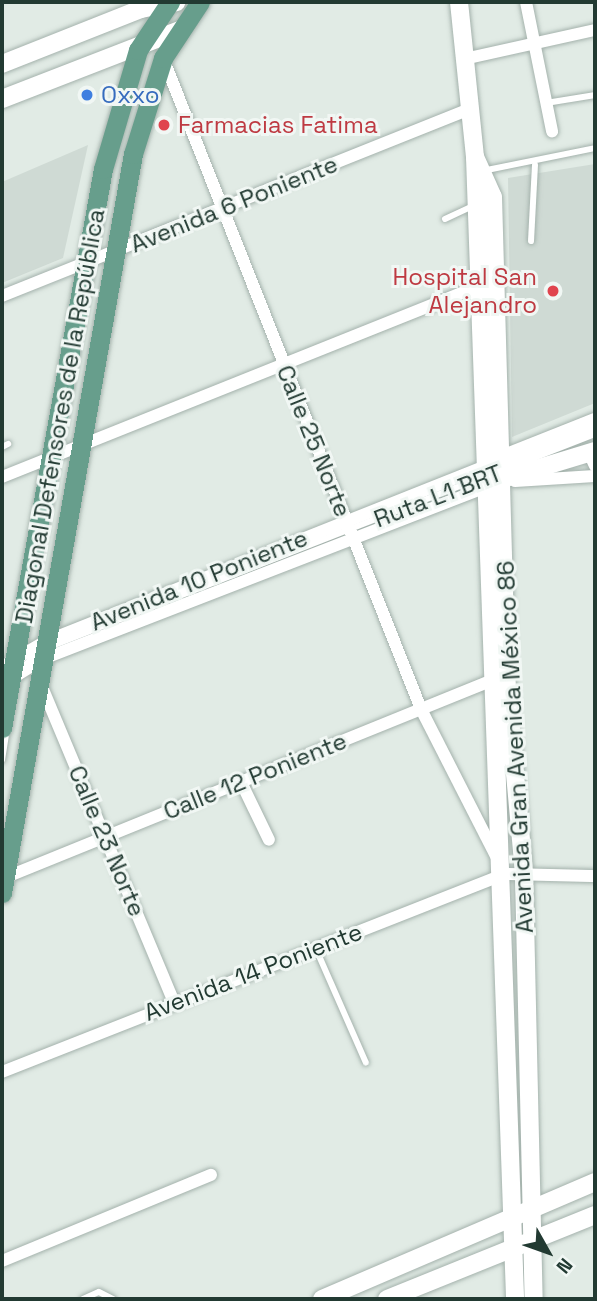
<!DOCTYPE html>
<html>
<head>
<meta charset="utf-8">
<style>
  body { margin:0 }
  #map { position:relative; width:597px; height:1301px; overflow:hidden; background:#e1ebe5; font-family:"Space Grotesk",sans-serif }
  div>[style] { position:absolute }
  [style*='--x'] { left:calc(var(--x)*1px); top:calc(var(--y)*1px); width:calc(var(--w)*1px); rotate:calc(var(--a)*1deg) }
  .built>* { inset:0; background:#cfdad4 }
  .roads { filter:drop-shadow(0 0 2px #a4b2ac) drop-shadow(0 0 2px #a4b2ac) }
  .lane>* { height:6px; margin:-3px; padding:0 3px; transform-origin:3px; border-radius:3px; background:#fff }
  .street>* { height:12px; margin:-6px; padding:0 6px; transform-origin:6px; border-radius:6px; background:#fff }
  .secondary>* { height:18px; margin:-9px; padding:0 9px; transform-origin:9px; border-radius:9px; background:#fff }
  .primary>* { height:19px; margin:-9.5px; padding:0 9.5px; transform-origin:9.5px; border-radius:9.5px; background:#679e8c }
  .dots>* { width:19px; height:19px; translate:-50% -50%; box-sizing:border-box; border:4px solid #f1f7f4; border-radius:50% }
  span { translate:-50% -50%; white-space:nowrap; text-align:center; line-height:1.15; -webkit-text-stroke:6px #f1f7f4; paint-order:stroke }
  .shop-label { font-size:24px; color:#366cbe }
  .left { translate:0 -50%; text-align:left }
  .health-label { font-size:24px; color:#be3a42 }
  .right { translate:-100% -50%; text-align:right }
  .street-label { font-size:24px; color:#223a32 }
  .frame { position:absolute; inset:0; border:4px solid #223a32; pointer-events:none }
  .north { position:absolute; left:513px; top:1217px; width:70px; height:70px; -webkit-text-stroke:5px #f1f7f4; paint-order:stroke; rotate:130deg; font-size:19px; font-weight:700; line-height:28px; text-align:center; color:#223a32 }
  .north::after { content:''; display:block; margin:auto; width:24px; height:32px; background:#223a32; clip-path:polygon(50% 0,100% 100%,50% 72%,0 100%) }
</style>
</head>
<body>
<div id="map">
  <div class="built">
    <div style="clip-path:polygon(88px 145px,63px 258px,2px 283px,2px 182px)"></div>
    <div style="clip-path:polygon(595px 164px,595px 403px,512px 437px,508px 178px)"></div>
  </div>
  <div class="roads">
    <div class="lane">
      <div style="--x:546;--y:103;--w:50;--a:-9.3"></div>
      <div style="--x:482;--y:171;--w:115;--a:-11.5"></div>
      <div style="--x:445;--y:219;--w:31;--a:-25"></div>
      <div style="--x:531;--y:241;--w:76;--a:-87"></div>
      <div style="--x:2;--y:447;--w:7;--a:-27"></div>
      <div style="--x:503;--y:470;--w:99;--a:-21.4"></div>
      <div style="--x:49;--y:647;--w:465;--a:-21.4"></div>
      <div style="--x:20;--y:670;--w:24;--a:-45"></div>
      <div style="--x:2;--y:760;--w:32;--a:-81"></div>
      <div style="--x:316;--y:949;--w:124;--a:66.3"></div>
      <div style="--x:83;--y:1299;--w:17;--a:-24"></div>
      <div style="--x:99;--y:1292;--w:16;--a:27"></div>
    </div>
    <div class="street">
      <div style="--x:526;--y:2;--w:132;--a:78.6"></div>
      <div style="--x:163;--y:58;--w:700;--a:68.38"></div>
      <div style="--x:421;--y:709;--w:167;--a:63"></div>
      <div style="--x:464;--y:59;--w:134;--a:-12.5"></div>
      <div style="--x:2;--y:296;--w:500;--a:-21.8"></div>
      <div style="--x:589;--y:453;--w:14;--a:65"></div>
      <div style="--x:2;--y:477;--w:519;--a:-21.82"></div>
      <div style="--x:515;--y:481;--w:80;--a:-3.6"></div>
      <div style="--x:2;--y:667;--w:51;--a:-30.6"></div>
      <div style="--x:46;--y:641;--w:473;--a:-21.7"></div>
      <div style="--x:11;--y:679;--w:38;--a:-32"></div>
      <div style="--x:43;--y:659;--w:484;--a:-21.2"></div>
      <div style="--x:40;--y:682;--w:347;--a:67.3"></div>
      <div style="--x:241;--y:782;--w:64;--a:64.2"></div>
      <div style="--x:4;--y:878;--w:535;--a:-22.06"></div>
      <div style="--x:2;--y:1072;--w:541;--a:-21.49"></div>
      <div style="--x:505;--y:874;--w:90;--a:1.3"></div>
      <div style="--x:2;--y:1261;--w:226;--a:-22.4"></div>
    </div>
    <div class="secondary">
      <div style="--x:459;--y:2;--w:156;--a:84.1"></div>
      <div style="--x:475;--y:157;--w:1143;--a:87.99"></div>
      <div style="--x:2;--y:64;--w:149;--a:-21.6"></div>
      <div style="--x:141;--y:9;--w:36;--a:-11"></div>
      <div style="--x:2;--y:99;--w:191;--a:-21.2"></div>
      <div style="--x:475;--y:157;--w:44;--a:65.8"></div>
      <div style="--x:493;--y:197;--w:478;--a:88.4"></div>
      <div style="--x:506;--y:675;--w:200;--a:84.8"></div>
      <div style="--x:524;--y:874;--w:425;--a:88.7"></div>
      <div style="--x:494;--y:462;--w:109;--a:-21.6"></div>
      <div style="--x:496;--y:481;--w:103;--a:-16.9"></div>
      <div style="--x:322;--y:1299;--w:297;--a:-23.2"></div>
      <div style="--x:387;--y:1299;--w:224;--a:-22"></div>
    </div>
    <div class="primary">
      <div style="--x:2;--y:728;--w:568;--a:-79.76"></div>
      <div style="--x:103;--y:169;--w:124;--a:-73.6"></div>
      <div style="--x:138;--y:50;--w:58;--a:-56.3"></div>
      <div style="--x:2;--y:893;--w:751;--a:-79.95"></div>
      <div style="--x:133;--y:154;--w:101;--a:-72.6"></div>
      <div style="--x:163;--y:58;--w:67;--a:-56.5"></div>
    </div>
  </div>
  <div class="dots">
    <div style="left:87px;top:95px;background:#3f7fe0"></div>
    <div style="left:164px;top:125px;background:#e0444e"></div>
    <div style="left:553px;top:291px;background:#e0444e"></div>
  </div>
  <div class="shop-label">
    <span class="left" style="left:101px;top:95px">Oxxo</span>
  </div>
  <div class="health-label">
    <span class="left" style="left:178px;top:125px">Farmacias Fatima</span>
    <span class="right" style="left:537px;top:291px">Hospital San<br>Alejandro</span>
  </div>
  <div class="street-label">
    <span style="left:234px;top:204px;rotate:-22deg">Avenida 6 Poniente</span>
    <span style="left:60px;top:416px;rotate:-80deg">Diagonal Defensores de la República</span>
    <span style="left:314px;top:441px;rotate:68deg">Calle 25 Norte</span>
    <span style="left:438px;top:496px;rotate:-21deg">Ruta L1 BRT</span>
    <span style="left:199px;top:580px;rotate:-22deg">Avenida 10 Poniente</span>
    <span style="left:515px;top:747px;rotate:-93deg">Avenida Gran Avenida México 86</span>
    <span style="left:255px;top:776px;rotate:-22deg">Calle 12 Poniente</span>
    <span style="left:107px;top:841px;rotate:67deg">Calle 23 Norte</span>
    <span style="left:253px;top:972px;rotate:-21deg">Avenida 14 Poniente</span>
  </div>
  <div class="frame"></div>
  <div class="north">N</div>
</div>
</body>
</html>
